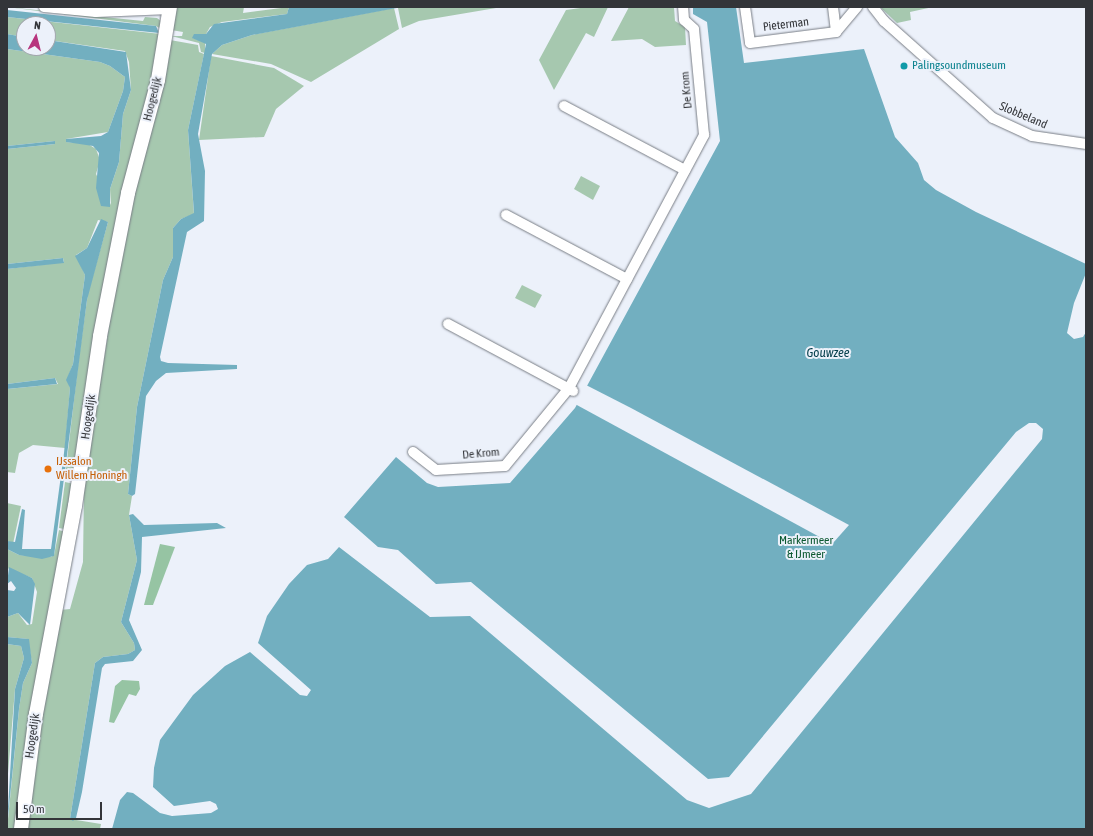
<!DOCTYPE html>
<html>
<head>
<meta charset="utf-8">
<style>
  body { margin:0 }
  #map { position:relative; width:1093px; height:836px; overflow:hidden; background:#ecf1fa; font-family:"Asap Condensed",sans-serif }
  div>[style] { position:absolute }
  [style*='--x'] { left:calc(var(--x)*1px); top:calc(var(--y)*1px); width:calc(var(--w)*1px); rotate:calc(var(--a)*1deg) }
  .green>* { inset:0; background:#a6c8af }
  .forest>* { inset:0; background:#96c4a3 }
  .water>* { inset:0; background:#72afc0 }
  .pier>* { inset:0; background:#ecf1fa }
  .roads { filter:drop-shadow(0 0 1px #787d85) drop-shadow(0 0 1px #787d85) }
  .street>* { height:10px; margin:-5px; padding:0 5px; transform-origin:5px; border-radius:5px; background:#fff }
  .secondary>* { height:14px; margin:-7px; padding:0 7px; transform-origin:7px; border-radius:7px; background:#fff }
  .dots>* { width:11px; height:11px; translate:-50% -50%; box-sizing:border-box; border:2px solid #ecf1fa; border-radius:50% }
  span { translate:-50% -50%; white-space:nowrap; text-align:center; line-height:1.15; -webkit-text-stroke:4px #ecf1fa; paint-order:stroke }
  .street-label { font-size:12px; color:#333539 }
  .culture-label { font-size:12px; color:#0d838f }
  .left { translate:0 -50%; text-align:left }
  .food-label { font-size:12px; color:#c56008 }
  .park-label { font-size:12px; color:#0b5830 }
  .water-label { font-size:13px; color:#043e4b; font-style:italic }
  .frame { position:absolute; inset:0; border:8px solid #333539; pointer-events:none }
  .north { position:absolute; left:16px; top:16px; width:40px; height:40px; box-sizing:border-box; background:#ecf1fa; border:1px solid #a2a6ad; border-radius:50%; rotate:7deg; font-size:11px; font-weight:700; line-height:16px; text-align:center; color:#333539 }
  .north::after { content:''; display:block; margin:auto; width:14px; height:18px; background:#b7357e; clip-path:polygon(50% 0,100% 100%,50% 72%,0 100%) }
  .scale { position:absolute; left:16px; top:802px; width:86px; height:18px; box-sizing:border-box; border:2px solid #333539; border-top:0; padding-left:5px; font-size:12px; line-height:14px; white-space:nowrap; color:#333539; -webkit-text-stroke:3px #ecf1fa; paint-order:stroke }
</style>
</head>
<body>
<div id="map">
  <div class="green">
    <div style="clip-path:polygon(7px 7px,143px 21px,145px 17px,157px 18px,162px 22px,161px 29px,156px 26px)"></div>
    <div style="clip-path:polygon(174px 7px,244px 7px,243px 13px,289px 7px,287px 14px,222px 22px,210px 27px,206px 34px,193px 38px,205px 42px,205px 53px,201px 52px,199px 43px,171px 36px,182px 36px,183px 32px,171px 30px)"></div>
    <div style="clip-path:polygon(502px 7px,419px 21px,402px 28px,398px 8px)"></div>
    <div style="clip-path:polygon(588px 7px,608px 7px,594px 37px,586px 33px,554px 90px,539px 60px,566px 10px)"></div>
    <div style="clip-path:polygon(629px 7px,674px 7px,675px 21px,685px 27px,686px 45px,655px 47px,642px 39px,611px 41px)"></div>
    <div style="clip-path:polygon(880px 7px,933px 7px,910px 12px,911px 20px,897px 23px)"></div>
    <div style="clip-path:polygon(394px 8px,399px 29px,311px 82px,271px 64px,212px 54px,222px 45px,252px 35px)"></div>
    <div style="clip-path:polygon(7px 17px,161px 34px,73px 478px,65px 477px,79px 357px,88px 293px,108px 222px,98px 220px,87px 248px,76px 255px,85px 275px,73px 364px,68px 377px,70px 388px,65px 448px,33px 445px,19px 453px,15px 473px,7px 472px,7px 389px,58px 384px,55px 378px,7px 384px,7px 269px,64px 262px,63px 258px,7px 264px,7px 149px,55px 144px,55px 141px,7px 146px,7px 49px,100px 62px,110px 66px,125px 77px,123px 91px,108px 132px,66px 139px,66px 142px,88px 144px,96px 149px,100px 160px,96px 174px,111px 205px,110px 189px,119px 162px,123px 114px,131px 90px,129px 62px,125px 51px,48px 40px,48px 24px,24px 24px,24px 37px,7px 34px)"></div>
    <div style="clip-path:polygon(170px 40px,198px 45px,199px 52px,204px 54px,188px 130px,194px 214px,181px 219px,173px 228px,173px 257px,163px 280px,137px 407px,128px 494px,132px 496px,129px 515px,137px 560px,121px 622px,134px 643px,135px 650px,128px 654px,103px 657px,95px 663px,70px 819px,101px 824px,100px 829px,26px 829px,38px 733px,60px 610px,70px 609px,83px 562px,84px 488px,118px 268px)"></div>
    <div style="clip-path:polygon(211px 56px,274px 68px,304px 86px,276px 109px,264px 137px,199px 140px)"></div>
    <div style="clip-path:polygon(581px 176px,600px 186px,593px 200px,574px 189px)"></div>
    <div style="clip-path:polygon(522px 285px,542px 295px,535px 308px,515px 298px)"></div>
    <div style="clip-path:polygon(65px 482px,74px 484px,64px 529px,59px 528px)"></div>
    <div style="clip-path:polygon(7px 503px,21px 506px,13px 544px,7px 541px)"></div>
    <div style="clip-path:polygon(59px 530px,65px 532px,15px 829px,7px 829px,19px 709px,23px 683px,32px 663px,28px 639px,7px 637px,7px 617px,18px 613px,27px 625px,32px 624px,37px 592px,32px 578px,7px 568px,7px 549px,19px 555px,51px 557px,54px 555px)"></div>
    <div style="clip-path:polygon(7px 644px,21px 646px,24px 658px,15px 689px,7px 786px)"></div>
  </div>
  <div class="forest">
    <div style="clip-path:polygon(160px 544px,175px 547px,153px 605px,144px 605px)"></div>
    <div style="clip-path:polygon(122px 680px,139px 681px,140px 689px,136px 696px,129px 694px,114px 723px,109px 722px,115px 686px)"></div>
  </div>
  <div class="water">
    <div style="clip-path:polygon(289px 7px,402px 7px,252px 35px,222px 45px,212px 54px,198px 134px,205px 171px,204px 221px,187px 232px,160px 357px,161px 361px,168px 363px,237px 365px,237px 369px,166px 373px,156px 381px,146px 396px,135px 494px,132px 496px,128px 494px,137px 407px,163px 280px,173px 257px,173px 228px,181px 219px,194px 213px,188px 130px,206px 44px,192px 38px,194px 34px,206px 34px,214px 24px,287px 14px)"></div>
    <div style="clip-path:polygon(693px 7px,736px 7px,744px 63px,864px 49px,895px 137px,918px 163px,924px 180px,936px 190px,976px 212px,1086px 264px,1086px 273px,1074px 303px,1067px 333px,1074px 339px,1083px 337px,1086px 332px,1086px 829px,112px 829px,120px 800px,127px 792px,133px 793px,160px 813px,172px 816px,211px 813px,218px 809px,216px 804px,210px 801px,174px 806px,153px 787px,154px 768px,160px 740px,193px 695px,225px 666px,250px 652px,300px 695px,307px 696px,311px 690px,258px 643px,267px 616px,289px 584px,307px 565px,328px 559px,339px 547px,430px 617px,470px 616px,687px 800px,709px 808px,751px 794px,1042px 439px,1043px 429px,1036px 423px,1029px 423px,1016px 432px,729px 777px,708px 779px,471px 582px,436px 584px,398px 550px,378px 547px,344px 517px,396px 457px,427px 483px,438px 487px,510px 483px,575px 408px,720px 141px,707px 22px,693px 14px)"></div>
    <div style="clip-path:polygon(7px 10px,156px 26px,159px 33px,7px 17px)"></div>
    <div style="clip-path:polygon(7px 34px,24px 37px,24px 48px,48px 48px,48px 40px,126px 52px,131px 90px,123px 114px,119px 162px,110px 189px,110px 207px,101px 206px,96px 188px,99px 153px,93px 146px,66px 142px,66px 139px,101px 136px,108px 132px,123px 91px,125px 77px,110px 66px,100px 62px,7px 49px)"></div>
    <div style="clip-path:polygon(55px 141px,55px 144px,7px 149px,7px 146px)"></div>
    <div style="clip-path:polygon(101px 219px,108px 222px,87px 300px,54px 556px,42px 559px,19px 555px,7px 549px,7px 541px,15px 542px,22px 509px,25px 510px,22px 549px,51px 549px,64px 453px,70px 388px,66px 380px,73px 364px,85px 275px,75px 256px,87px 248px)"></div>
    <div style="clip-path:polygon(63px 258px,64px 263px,7px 269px,7px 264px)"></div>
    <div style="clip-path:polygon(55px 378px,57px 384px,7px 389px,7px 384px)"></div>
    <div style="clip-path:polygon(133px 514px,144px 525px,217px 523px,226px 528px,142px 537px,141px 572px,129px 620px,142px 650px,133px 661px,105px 664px,102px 668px,82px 792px,76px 818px,73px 821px,70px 819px,95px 663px,103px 657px,128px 654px,135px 650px,134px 643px,121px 622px,137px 560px,129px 515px)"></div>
    <div style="clip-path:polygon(9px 567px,32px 578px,35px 584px,30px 625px,18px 613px,7px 617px,7px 590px,14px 591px,16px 588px,11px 581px,7px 584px)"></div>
    <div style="clip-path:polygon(7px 637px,29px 639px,32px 663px,23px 683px,19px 709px,7px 826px,15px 689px,24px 658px,21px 646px,7px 644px)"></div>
  </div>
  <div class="pier">
    <div style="clip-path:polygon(586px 385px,631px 408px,849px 525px,833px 543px,827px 541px,575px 404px)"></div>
  </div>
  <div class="roads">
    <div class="street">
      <div style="--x:44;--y:7;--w:52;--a:5.5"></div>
      <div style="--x:96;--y:12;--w:74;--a:-2.3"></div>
      <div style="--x:745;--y:7;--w:36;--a:82"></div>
      <div style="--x:750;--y:43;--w:87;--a:-7.3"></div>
      <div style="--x:836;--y:32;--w:33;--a:-50"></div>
      <div style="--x:833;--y:7;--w:25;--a:83"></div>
      <div style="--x:873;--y:7;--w:18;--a:52"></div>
      <div style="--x:884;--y:21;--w:146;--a:41.7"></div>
      <div style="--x:993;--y:118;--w:43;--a:24.8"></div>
      <div style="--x:1032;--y:136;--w:55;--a:8.4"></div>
      <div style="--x:564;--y:106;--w:137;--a:27.9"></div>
      <div style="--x:506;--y:215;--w:137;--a:27.9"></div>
      <div style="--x:448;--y:324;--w:142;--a:28.2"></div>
      <div style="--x:413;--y:452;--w:29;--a:38"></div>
      <div style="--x:436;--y:470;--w:69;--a:-3.3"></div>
      <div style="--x:505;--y:466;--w:101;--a:-50.6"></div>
      <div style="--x:569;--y:388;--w:287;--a:-61.9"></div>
      <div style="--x:704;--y:135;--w:106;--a:-95.4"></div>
      <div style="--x:694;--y:29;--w:13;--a:-138"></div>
      <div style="--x:684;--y:20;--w:13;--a:-94"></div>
    </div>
    <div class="secondary">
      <div style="--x:21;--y:829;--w:116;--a:-82.6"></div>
      <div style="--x:36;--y:714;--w:212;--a:-79.4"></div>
      <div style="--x:75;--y:506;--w:172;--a:-81.6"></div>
      <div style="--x:100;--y:336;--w:146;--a:-78.9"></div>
      <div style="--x:128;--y:193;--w:117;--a:-75.1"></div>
      <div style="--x:158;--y:80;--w:74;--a:-80.7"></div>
    </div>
  </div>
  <div class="dots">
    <div style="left:904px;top:66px;background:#0f9aa8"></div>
    <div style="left:48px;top:469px;background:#e8710a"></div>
  </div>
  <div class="street-label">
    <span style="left:786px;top:25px;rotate:-7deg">Pieterman</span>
    <span style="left:687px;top:90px;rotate:-95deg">De Krom</span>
    <span style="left:153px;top:99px;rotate:-76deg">Hoogedijk</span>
    <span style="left:1023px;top:116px;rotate:23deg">Slobbeland</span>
    <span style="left:89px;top:417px;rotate:-82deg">Hoogedijk</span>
    <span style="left:481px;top:454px;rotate:-5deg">De Krom</span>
    <span style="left:33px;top:736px;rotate:-82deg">Hoogedijk</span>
  </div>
  <div class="culture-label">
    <span class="left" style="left:912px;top:66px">Palingsoundmuseum</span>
  </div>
  <div class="food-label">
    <span class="left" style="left:56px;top:469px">IJssalon<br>Willem Honingh</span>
  </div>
  <div class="park-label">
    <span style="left:806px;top:548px">Markermeer<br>&amp; IJmeer</span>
  </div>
  <div class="water-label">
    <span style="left:828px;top:353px">Gouwzee</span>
  </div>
  <div class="frame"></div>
  <div class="north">N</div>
  <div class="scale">50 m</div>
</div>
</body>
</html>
